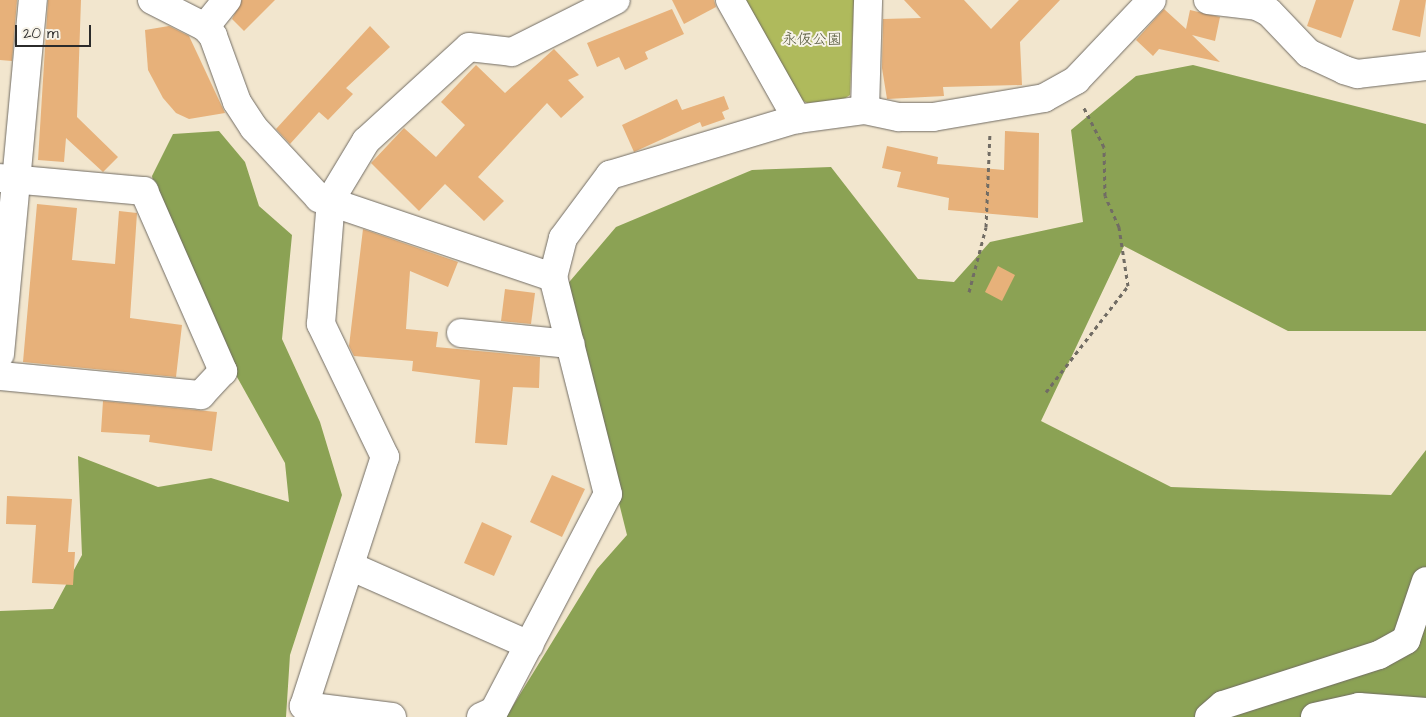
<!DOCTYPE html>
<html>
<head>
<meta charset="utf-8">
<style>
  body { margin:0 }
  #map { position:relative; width:1426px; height:717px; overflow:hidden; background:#f2e6ce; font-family:"Architects Daughter","Klee One",sans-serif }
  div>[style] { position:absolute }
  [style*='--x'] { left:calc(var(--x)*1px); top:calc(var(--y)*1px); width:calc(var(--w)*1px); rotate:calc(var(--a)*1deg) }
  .green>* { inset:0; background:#afba5c }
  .forest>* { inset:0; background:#8ba254 }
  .building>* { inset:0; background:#e7b17a }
  .path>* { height:3px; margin-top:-1.5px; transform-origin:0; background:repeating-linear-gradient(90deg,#716c64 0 4px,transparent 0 8px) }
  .roads { filter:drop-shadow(0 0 1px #716c64) drop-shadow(0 0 1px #716c64) }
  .minor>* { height:28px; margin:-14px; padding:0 14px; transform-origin:14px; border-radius:14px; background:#fff }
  span { translate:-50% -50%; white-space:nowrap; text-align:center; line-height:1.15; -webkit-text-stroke:4px #f7f3e8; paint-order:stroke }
  .park-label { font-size:15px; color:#53563a }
  .scale { position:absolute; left:15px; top:25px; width:76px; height:22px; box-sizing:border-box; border:2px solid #2b2b2b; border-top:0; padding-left:6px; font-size:15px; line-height:18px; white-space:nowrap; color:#2b2b2b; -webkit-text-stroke:4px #f7f3e8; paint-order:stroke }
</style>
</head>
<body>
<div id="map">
  <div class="green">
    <div style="clip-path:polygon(743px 0,854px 0,850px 95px,841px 101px,807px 103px,796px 97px)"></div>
  </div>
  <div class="forest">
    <div style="clip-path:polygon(1193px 65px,1426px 124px,1426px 331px,1288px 331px,1124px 246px,1041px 421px,1171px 487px,1391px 495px,1426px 450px,1426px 717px,506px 717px,597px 569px,627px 535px,565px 287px,616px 227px,752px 170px,831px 167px,918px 279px,954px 282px,990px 242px,1083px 222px,1071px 130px,1136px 76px)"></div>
    <div style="clip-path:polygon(219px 131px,245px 162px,259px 206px,292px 235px,282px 339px,320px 422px,342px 495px,290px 655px,286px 717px,0 717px,0 611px,53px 609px,82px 555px,78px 456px,158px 487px,211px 478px,289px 502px,285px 463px,165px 248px,152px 176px,173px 134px)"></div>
  </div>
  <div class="building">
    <div style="clip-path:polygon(0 0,17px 0,12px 61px,0 60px)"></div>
    <div style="clip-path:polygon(48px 0,81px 0,77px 117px,118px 157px,103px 172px,66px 138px,64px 162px,38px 160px)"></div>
    <div style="clip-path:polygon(242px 0,275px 0,244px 31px,232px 19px)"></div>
    <div style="clip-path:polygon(672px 0,714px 0,716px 7px,684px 24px)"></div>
    <div style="clip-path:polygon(904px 0,964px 0,991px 29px,1019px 0,1060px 0,1020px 42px,1022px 85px,943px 87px,944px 96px,887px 99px,882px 68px,883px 19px,921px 18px)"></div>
    <div style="clip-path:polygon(1316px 0,1354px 0,1341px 38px,1307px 26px)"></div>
    <div style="clip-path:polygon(1400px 0,1426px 0,1420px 37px,1392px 30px)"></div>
    <div style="clip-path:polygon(672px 9px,684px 34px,645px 52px,648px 59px,625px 70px,619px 57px,597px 67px,587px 43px)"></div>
    <div style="clip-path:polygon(1164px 9px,1186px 29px,1190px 10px,1220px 17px,1215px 41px,1192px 35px,1220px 62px,1159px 49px,1153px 56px,1136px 40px)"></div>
    <div style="clip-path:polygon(169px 26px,189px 36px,225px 113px,189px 119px,176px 113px,163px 98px,148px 70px,145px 30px)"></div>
    <div style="clip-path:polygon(370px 26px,390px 47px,346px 88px,353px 94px,328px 120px,319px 112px,290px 144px,276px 129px)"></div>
    <div style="clip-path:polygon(554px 49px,579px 75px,568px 80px,584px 97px,561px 118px,547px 103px,478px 177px,504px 201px,484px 221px,445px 184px,419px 211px,371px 163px,404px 128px,436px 157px,465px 125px,441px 102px,476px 65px,505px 93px)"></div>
    <div style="clip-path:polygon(724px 96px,729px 109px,722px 112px,725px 119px,702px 127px,700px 122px,634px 152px,622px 125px,677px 99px,682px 110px)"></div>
    <div style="clip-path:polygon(1005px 131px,1039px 133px,1038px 218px,948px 210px,949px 198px,897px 187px,901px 172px,882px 168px,887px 146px,938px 157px,937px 164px,1004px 170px)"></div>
    <div style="clip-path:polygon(37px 204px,77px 208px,72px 260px,115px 264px,119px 211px,137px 213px,130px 318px,182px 325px,176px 377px,23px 362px)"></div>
    <div style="clip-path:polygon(363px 229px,458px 262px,448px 287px,410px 271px,406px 329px,438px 332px,436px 347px,540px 357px,539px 388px,513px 387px,507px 445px,475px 443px,480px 380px,412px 371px,413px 361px,354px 356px,349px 346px)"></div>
    <div style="clip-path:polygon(998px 266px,1015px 275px,1002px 301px,985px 292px)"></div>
    <div style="clip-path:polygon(505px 289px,535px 293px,531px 324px,501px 321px)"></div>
    <div style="clip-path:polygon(103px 401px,217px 412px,212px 451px,149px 442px,150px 435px,101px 432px)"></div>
    <div style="clip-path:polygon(552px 475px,585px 489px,562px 537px,530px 522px)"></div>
    <div style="clip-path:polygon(7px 496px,72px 499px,68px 552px,75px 552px,73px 585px,32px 583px,36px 525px,6px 524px)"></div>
    <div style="clip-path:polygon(482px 522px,512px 536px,494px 576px,464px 563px)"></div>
  </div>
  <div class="path">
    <div style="--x:969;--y:292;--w:67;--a:-75.3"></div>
    <div style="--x:986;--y:227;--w:95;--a:-87.6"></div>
    <div style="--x:1046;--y:392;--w:134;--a:-52.3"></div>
    <div style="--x:1128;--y:286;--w:60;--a:-98.7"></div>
    <div style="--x:1119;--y:227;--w:34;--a:-114"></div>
    <div style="--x:1105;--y:196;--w:49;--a:-91.2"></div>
    <div style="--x:1104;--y:147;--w:46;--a:-117.1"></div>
  </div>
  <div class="roads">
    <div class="minor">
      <div style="--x:152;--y:0;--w:59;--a:27"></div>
      <div style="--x:205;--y:27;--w:12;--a:48"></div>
      <div style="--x:213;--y:36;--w:70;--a:70"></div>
      <div style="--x:237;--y:102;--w:31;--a:57"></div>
      <div style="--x:254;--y:128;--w:96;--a:47.1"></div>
      <div style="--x:319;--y:198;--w:247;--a:18.7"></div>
      <div style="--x:730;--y:0;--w:137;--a:60.6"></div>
      <div style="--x:1208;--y:0;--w:49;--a:7"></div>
      <div style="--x:1257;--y:6;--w:13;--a:27"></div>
      <div style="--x:1269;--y:12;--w:57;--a:46.4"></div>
      <div style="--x:1308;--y:53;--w:40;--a:25"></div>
      <div style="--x:1344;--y:70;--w:14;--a:17"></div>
      <div style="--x:1357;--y:74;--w:69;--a:-6.6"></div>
      <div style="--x:205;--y:27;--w:35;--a:-51"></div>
      <div style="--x:865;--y:110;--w:110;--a:-88.4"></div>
      <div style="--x:0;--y:178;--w:145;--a:5.2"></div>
      <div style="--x:144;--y:191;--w:197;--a:66.3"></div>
      <div style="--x:223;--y:371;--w:33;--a:133"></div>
      <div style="--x:201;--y:395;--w:202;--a:-174.6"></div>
      <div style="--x:461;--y:333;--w:110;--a:5.8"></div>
      <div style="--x:0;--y:354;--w:356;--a:-84.7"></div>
      <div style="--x:350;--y:566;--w:196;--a:23.8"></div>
      <div style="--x:392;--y:717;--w:89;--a:-172.9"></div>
      <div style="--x:304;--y:706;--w:262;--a:-72"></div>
      <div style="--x:385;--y:457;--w:148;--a:-115.7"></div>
      <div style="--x:321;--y:324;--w:125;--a:-85.4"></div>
      <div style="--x:331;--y:199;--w:68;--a:-58.9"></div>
      <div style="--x:366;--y:141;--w:139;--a:-42.4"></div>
      <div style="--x:469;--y:47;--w:43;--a:6.6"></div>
      <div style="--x:512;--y:52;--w:116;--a:-26.6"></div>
      <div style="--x:481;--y:717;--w:14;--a:-25"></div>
      <div style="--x:494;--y:711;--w:245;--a:-62.3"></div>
      <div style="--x:608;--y:494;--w:224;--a:-104.2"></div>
      <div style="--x:553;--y:277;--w:40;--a:-75.6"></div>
      <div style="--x:563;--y:238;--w:79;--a:-53.3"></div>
      <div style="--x:610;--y:175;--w:195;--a:-16.7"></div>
      <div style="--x:797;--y:119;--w:69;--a:-7.5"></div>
      <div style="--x:865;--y:110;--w:35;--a:12"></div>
      <div style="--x:899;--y:117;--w:34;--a:0"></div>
      <div style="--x:933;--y:117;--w:113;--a:-9.7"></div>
      <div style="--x:1044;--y:98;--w:37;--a:-29"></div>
      <div style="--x:1076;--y:80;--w:110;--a:-46.5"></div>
      <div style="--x:1209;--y:717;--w:18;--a:-41"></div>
      <div style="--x:1223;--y:705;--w:164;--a:-17.8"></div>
      <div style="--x:1379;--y:655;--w:31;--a:-29"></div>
      <div style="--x:1406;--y:640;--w:62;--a:-71.3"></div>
      <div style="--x:1315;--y:717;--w:45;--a:-12.8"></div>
      <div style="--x:1359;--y:707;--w:67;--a:4.3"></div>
    </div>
  </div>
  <div class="park-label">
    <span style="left:812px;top:40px">永仮公園</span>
  </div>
  <div class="scale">20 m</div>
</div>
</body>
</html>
